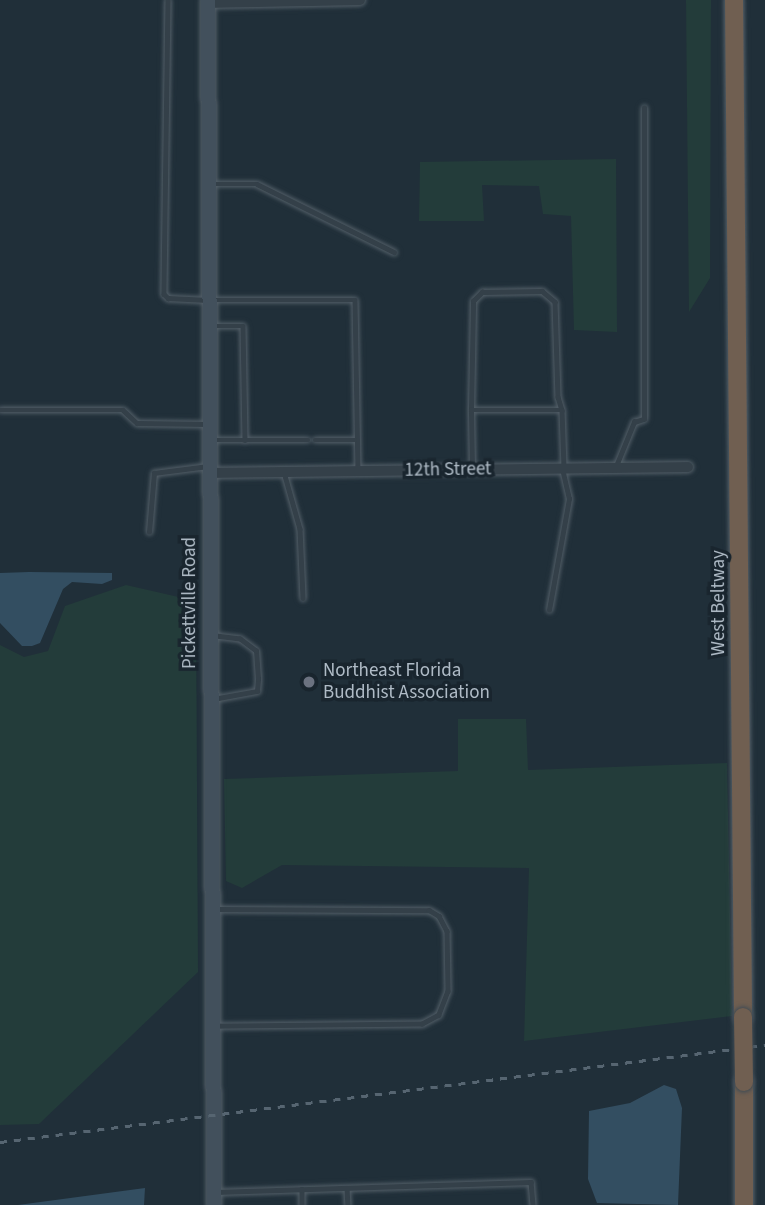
<!DOCTYPE html>
<html>
<head>
<meta charset="utf-8">
<style>
  body { margin:0 }
  #map { position:relative; width:765px; height:1205px; overflow:hidden; background:#202f39; font-family:"Source Sans 3",sans-serif }
  div>[style] { position:absolute }
  [style*='--x'] { left:calc(var(--x)*1px); top:calc(var(--y)*1px); width:calc(var(--w)*1px); rotate:calc(var(--a)*1deg) }
  .green>* { inset:0; background:#233c3a }
  .water>* { inset:0; background:#334e61 }
  .roads { filter:drop-shadow(0 0 2px #525e67) drop-shadow(0 0 2px #525e67) }
  .lane>* { height:4.5px; margin:-2.25px; padding:0 2.25px; transform-origin:2.25px; border-radius:2.25px; background:#344049 }
  .street>* { height:10px; margin:-5px; padding:0 5px; transform-origin:5px; border-radius:5px; background:#344049 }
  .secondary>* { height:14px; margin:-7px; padding:0 7px; transform-origin:7px; border-radius:7px; background:#42505c }
  .highway>* { height:18px; margin:-9px; padding:0 9px; transform-origin:9px; border-radius:9px; background:#705f51 }
  .rail>* { height:2.5px; margin-top:-1.25px; transform-origin:0; background:repeating-linear-gradient(90deg,#566571 0 7px,transparent 0 14px) }
  .bridges { filter:drop-shadow(0 0 2px #3f4b54) drop-shadow(0 0 2px #3f4b54) }
  .highway-bridge>* { height:18px; margin:-9px; padding:0 9px; transform-origin:9px; border-radius:9px; background:#705f51 }
  .dots>* { width:19px; height:19px; translate:-50% -50%; box-sizing:border-box; border:4px solid #19252e; border-radius:50% }
  span { translate:-50% -50%; white-space:nowrap; text-align:center; line-height:1.15; -webkit-text-stroke:7px #19252e; paint-order:stroke }
  .street-label { font-size:19px; color:#afbbc6 }
  .poi-label { font-size:19px; color:#afbbc6 }
  .left { translate:0 -50%; text-align:left }
</style>
</head>
<body>
<div id="map">
  <div class="green">
    <div style="clip-path:polygon(686px 0,711px 0,710px 278px,689px 312px)"></div>
    <div style="clip-path:polygon(616px 159px,617px 332px,574px 330px,571px 216px,543px 214px,539px 186px,482px 185px,484px 221px,419px 221px,420px 162px)"></div>
    <div style="clip-path:polygon(126px 585px,196px 601px,198px 972px,39px 1124px,0 1125px,0 645px,24px 657px,48px 651px,65px 606px)"></div>
    <div style="clip-path:polygon(458px 719px,526px 719px,528px 770px,727px 763px,732px 1016px,524px 1041px,529px 868px,282px 865px,242px 888px,226px 881px,224px 779px,458px 771px)"></div>
  </div>
  <div class="water">
    <div style="clip-path:polygon(0 573px,29px 572px,112px 573px,112px 580px,102px 584px,72px 582px,63px 589px,40px 643px,32px 646px,22px 646px,0 623px)"></div>
    <div style="clip-path:polygon(664px 1085px,676px 1089px,682px 1108px,678px 1205px,597px 1203px,588px 1179px,589px 1111px,630px 1103px)"></div>
    <div style="clip-path:polygon(145px 1188px,144px 1205px,18px 1205px)"></div>
  </div>
  <div class="roads">
    <div class="lane">
      <div style="--x:168;--y:0;--w:294;--a:90.8"></div>
      <div style="--x:164;--y:294;--w:6;--a:45"></div>
      <div style="--x:168;--y:298;--w:40;--a:2.9"></div>
      <div style="--x:208;--y:300;--w:147;--a:0"></div>
      <div style="--x:355;--y:300;--w:170;--a:89"></div>
      <div style="--x:212;--y:184;--w:45;--a:0"></div>
      <div style="--x:257;--y:184;--w:153;--a:26.4"></div>
      <div style="--x:213;--y:326;--w:30;--a:0"></div>
      <div style="--x:243;--y:326;--w:114;--a:89"></div>
      <div style="--x:0;--y:410;--w:123;--a:0"></div>
      <div style="--x:123;--y:410;--w:19;--a:43"></div>
      <div style="--x:137;--y:423;--w:71;--a:0.8"></div>
      <div style="--x:471;--y:410;--w:109;--a:-88.9"></div>
      <div style="--x:473;--y:301;--w:13;--a:-45"></div>
      <div style="--x:482;--y:292;--w:60;--a:-1"></div>
      <div style="--x:542;--y:291;--w:17;--a:40"></div>
      <div style="--x:555;--y:302;--w:95;--a:88.2"></div>
      <div style="--x:558;--y:397;--w:14;--a:73"></div>
      <div style="--x:214;--y:440;--w:94;--a:0"></div>
      <div style="--x:315;--y:440;--w:40;--a:0"></div>
      <div style="--x:616;--y:466;--w:48;--a:-67.8"></div>
      <div style="--x:634;--y:422;--w:10;--a:-17"></div>
      <div style="--x:644;--y:419;--w:311;--a:-90"></div>
      <div style="--x:472;--y:469;--w:59;--a:-91"></div>
      <div style="--x:471;--y:410;--w:91;--a:0"></div>
      <div style="--x:562;--y:410;--w:58;--a:88"></div>
      <div style="--x:284;--y:472;--w:59;--a:74.3"></div>
      <div style="--x:300;--y:529;--w:69;--a:87.5"></div>
      <div style="--x:149;--y:532;--w:59;--a:-85.2"></div>
      <div style="--x:154;--y:473;--w:54;--a:-7.4"></div>
      <div style="--x:549;--y:610;--w:113;--a:-79.8"></div>
      <div style="--x:569;--y:499;--w:31;--a:-103"></div>
      <div style="--x:213;--y:699;--w:45;--a:-10.3"></div>
      <div style="--x:257;--y:691;--w:12;--a:-85"></div>
      <div style="--x:258;--y:679;--w:28;--a:-94"></div>
      <div style="--x:256;--y:651;--w:20;--a:-143"></div>
      <div style="--x:240;--y:639;--w:26;--a:-173"></div>
      <div style="--x:214;--y:909;--w:215;--a:0.3"></div>
      <div style="--x:429;--y:910;--w:12;--a:31"></div>
      <div style="--x:439;--y:916;--w:17;--a:62"></div>
      <div style="--x:447;--y:931;--w:60;--a:89"></div>
      <div style="--x:448;--y:991;--w:26;--a:111"></div>
      <div style="--x:439;--y:1015;--w:19;--a:152"></div>
      <div style="--x:422;--y:1024;--w:208;--a:179.4"></div>
      <div style="--x:347;--y:1188;--w:17;--a:87"></div>
      <div style="--x:302;--y:1189;--w:16;--a:90"></div>
      <div style="--x:215;--y:1192;--w:316;--a:-1.8"></div>
      <div style="--x:531;--y:1182;--w:23;--a:85"></div>
    </div>
    <div class="street">
      <div style="--x:208;--y:3;--w:152;--a:-1.1"></div>
      <div style="--x:209;--y:473;--w:479;--a:-0.7"></div>
    </div>
    <div class="secondary">
      <div style="--x:208;--y:0;--w:1205;--a:89.71"></div>
    </div>
    <div class="highway">
      <div style="--x:734;--y:0;--w:1017;--a:89.49"></div>
      <div style="--x:744;--y:1082;--w:123;--a:90"></div>
    </div>
  </div>
  <div class="rail">
    <div style="--x:0;--y:1142;--w:771;--a:-7.23"></div>
  </div>
  <div class="bridges">
    <div class="highway-bridge">
      <div style="--x:743;--y:1017;--w:65;--a:89.1"></div>
    </div>
  </div>
  <div class="dots">
    <div style="left:309px;top:682px;background:#6b7280"></div>
  </div>
  <div class="street-label">
    <span style="left:448px;top:470px;rotate:-1deg">12th Street</span>
    <span style="left:190px;top:603px;rotate:-90deg">Pickettville Road</span>
    <span style="left:719px;top:603px;rotate:-90deg">West Beltway</span>
  </div>
  <div class="poi-label">
    <span class="left" style="left:323px;top:682px">Northeast Florida<br>Buddhist Association</span>
  </div>
</div>
</body>
</html>
